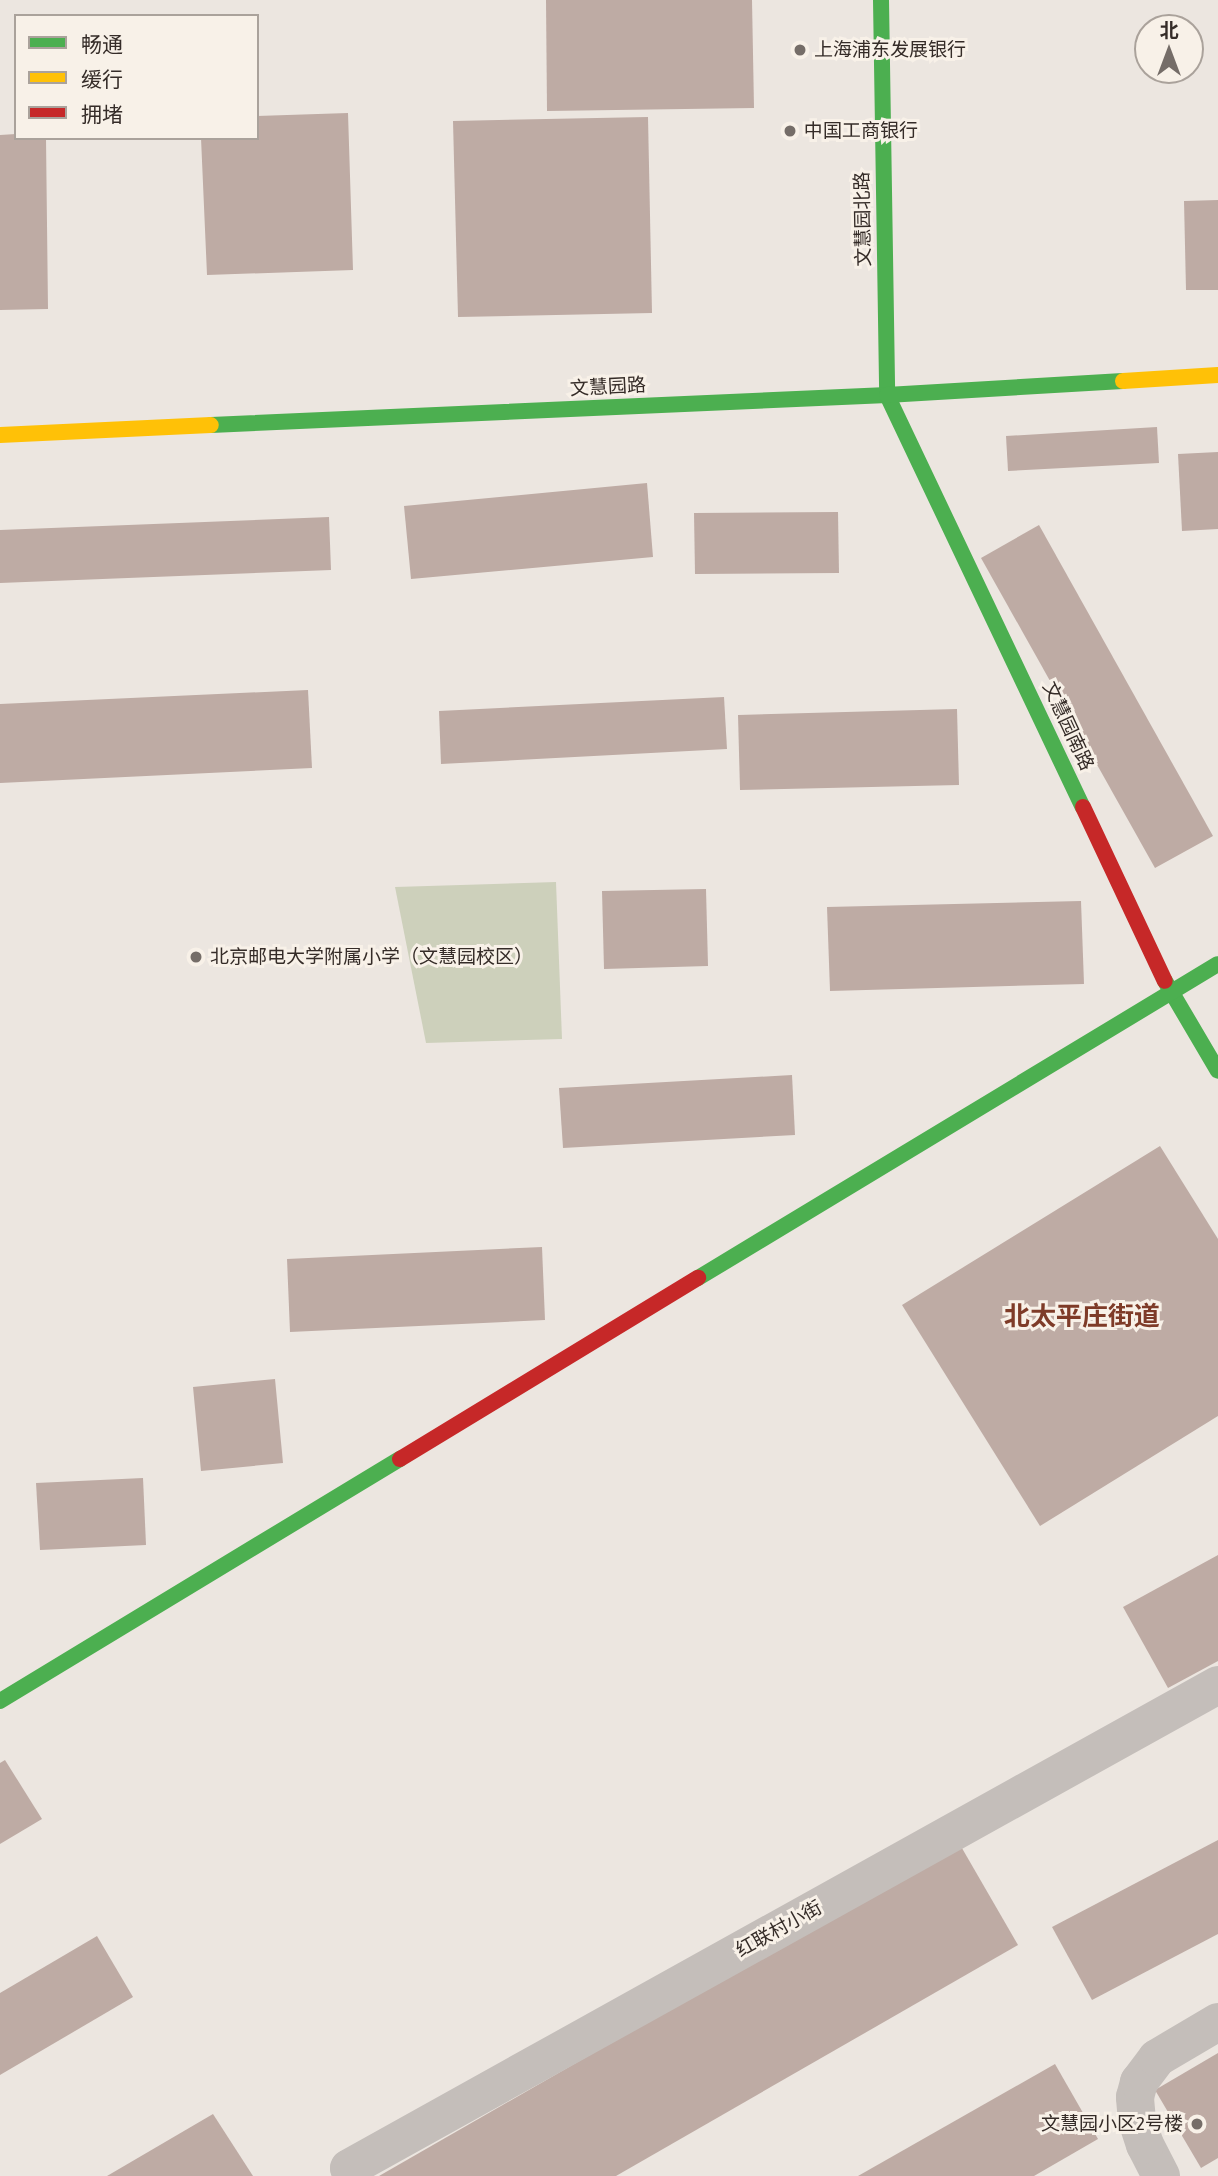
<!DOCTYPE html>
<html>
<head>
<meta charset="utf-8">
<style>
  body { margin:0 }
  #map { position:relative; width:1218px; height:2176px; overflow:hidden; background:#ece6e0; font-family:"Asap Condensed","Noto Sans SC",sans-serif }
  div>[style] { position:absolute }
  [style*='--x'] { left:calc(var(--x)*1px); top:calc(var(--y)*1px); width:calc(var(--w)*1px); rotate:calc(var(--a)*1deg) }
  .green>* { inset:0; background:#cdd0bb }
  .building>* { inset:0; background:#beaba4 }
  .street>* { height:38px; margin:-19px; padding:0 19px; transform-origin:19px; border-radius:19px; background:#c4beba }
  .fast>* { height:16px; margin:-8px; padding:0 8px; transform-origin:8px; border-radius:8px; background:#4caf50 }
  .slow>* { height:16px; margin:-8px; padding:0 8px; transform-origin:8px; border-radius:8px; background:#ffc107 }
  .jam>* { height:16px; margin:-8px; padding:0 8px; transform-origin:8px; border-radius:8px; background:#c62828 }
  .dots>* { width:19px; height:19px; translate:-50% -50%; box-sizing:border-box; border:4px solid #f8f1e8; border-radius:50% }
  span { translate:-50% -50%; white-space:nowrap; text-align:center; line-height:1.15; -webkit-text-stroke:6px #f8f1e8; paint-order:stroke }
  .poi-label { font-size:19px; color:#352c28 }
  .left { translate:0 -50%; text-align:left }
  .right { translate:-100% -50%; text-align:right }
  .street-label { font-size:19px; color:#352c28 }
  .district-label { font-size:26px; color:#7e3b28; font-weight:700 }
  .legend { position:absolute; left:14px; top:14px; width:245px; height:126px; box-sizing:border-box; background:#f8f1e8; border:2px solid #aaa29b; margin:0; padding:9px 12px; list-style:none; font-size:21px; color:#352c28 }
  .legend li { display:flex; align-items:center; gap:14px; height:35px }
  .legend b { width:35px; border:2px solid #aaa29b }
  .north { position:absolute; left:1134px; top:14px; width:70px; height:70px; box-sizing:border-box; background:#f8f1e8; border:2px solid #aaa29b; border-radius:50%; rotate:0deg; font-size:19px; font-weight:700; line-height:28px; text-align:center; color:#352c28 }
  .north::after { content:''; display:block; margin:auto; width:24px; height:32px; background:#756d68; clip-path:polygon(50% 0,100% 100%,50% 72%,0 100%) }
</style>
</head>
<body>
<div id="map">
  <div class="green">
    <div style="clip-path:polygon(556px 882px,562px 1039px,426px 1043px,395px 887px)"></div>
  </div>
  <div class="building">
    <div style="clip-path:polygon(546px 0,752px 0,754px 108px,547px 111px)"></div>
    <div style="clip-path:polygon(348px 113px,353px 270px,207px 275px,201px 138px,257px 138px,257px 116px)"></div>
    <div style="clip-path:polygon(648px 117px,652px 313px,458px 317px,453px 121px)"></div>
    <div style="clip-path:polygon(16px 134px,16px 138px,46px 138px,48px 309px,0 310px,0 135px)"></div>
    <div style="clip-path:polygon(1218px 200px,1218px 290px,1186px 290px,1184px 201px)"></div>
    <div style="clip-path:polygon(1157px 427px,1159px 463px,1008px 471px,1006px 436px)"></div>
    <div style="clip-path:polygon(1218px 452px,1218px 529px,1182px 531px,1178px 454px)"></div>
    <div style="clip-path:polygon(647px 483px,653px 557px,411px 579px,404px 506px)"></div>
    <div style="clip-path:polygon(838px 512px,839px 573px,695px 574px,694px 513px)"></div>
    <div style="clip-path:polygon(329px 517px,331px 570px,0 583px,0 530px)"></div>
    <div style="clip-path:polygon(1039px 525px,1213px 836px,1155px 868px,981px 558px)"></div>
    <div style="clip-path:polygon(308px 690px,312px 768px,0 783px,0 704px)"></div>
    <div style="clip-path:polygon(724px 697px,727px 749px,441px 764px,439px 711px)"></div>
    <div style="clip-path:polygon(957px 709px,959px 785px,740px 790px,738px 715px)"></div>
    <div style="clip-path:polygon(706px 889px,708px 966px,604px 969px,602px 891px)"></div>
    <div style="clip-path:polygon(1081px 901px,1084px 984px,830px 991px,827px 907px)"></div>
    <div style="clip-path:polygon(792px 1075px,795px 1135px,563px 1148px,559px 1088px)"></div>
    <div style="clip-path:polygon(1160px 1146px,1218px 1239px,1218px 1416px,1040px 1526px,902px 1305px)"></div>
    <div style="clip-path:polygon(542px 1247px,545px 1320px,290px 1332px,287px 1259px)"></div>
    <div style="clip-path:polygon(275px 1379px,283px 1463px,201px 1471px,193px 1387px)"></div>
    <div style="clip-path:polygon(143px 1478px,146px 1545px,40px 1550px,36px 1483px)"></div>
    <div style="clip-path:polygon(1218px 1555px,1218px 1661px,1168px 1688px,1123px 1607px)"></div>
    <div style="clip-path:polygon(5px 1760px,42px 1819px,0 1844px,0 1763px)"></div>
    <div style="clip-path:polygon(1218px 1840px,1218px 1934px,1092px 2000px,1052px 1927px)"></div>
    <div style="clip-path:polygon(959px 1843px,1018px 1945px,616px 2176px,379px 2176px)"></div>
    <div style="clip-path:polygon(97px 1936px,133px 1997px,0 2075px,0 1993px)"></div>
    <div style="clip-path:polygon(1218px 2053px,1218px 2158px,1201px 2168px,1155px 2090px)"></div>
    <div style="clip-path:polygon(1055px 2064px,1098px 2139px,1034px 2176px,858px 2176px)"></div>
    <div style="clip-path:polygon(213px 2114px,253px 2176px,107px 2176px)"></div>
  </div>
  <div class="street">
    <div style="--x:354;--y:2176;--w:9;--a:-122"></div>
    <div style="--x:349;--y:2168;--w:994;--a:-29.07"></div>
    <div style="--x:1161;--y:2176;--w:35;--a:-117"></div>
    <div style="--x:1145;--y:2145;--w:25;--a:-108"></div>
    <div style="--x:1137;--y:2121;--w:24;--a:-95"></div>
    <div style="--x:1135;--y:2097;--w:16;--a:-75"></div>
    <div style="--x:1139;--y:2082;--w:30;--a:-53"></div>
    <div style="--x:1157;--y:2058;--w:71;--a:-30.5"></div>
  </div>
  <div class="fast">
    <div style="--x:881;--y:0;--w:395;--a:89.1"></div>
    <div style="--x:887;--y:395;--w:456;--a:64.6"></div>
    <div style="--x:211;--y:425;--w:677;--a:-2.54"></div>
    <div style="--x:887;--y:395;--w:236;--a:-3.4"></div>
    <div style="--x:1165;--y:981;--w:104;--a:59.5"></div>
    <div style="--x:698;--y:1278;--w:607;--a:-31.13"></div>
    <div style="--x:0;--y:1701;--w:468;--a:-31.2"></div>
  </div>
  <div class="slow">
    <div style="--x:1123;--y:381;--w:95;--a:-3.6"></div>
    <div style="--x:0;--y:435;--w:211;--a:-2.7"></div>
  </div>
  <div class="jam">
    <div style="--x:1083;--y:807;--w:192;--a:64.8"></div>
    <div style="--x:400;--y:1459;--w:349;--a:-31.3"></div>
  </div>
  <div class="dots">
    <div style="left:800px;top:50px;background:#756d68"></div>
    <div style="left:790px;top:131px;background:#756d68"></div>
    <div style="left:196px;top:957px;background:#756d68"></div>
    <div style="left:1197px;top:2124px;background:#756d68"></div>
  </div>
  <div class="poi-label">
    <span class="left" style="left:814px;top:50px">上海浦东发展银行</span>
    <span class="left" style="left:804px;top:131px">中国工商银行</span>
    <span class="left" style="left:210px;top:957px">北京邮电大学附属小学（文慧园校区）</span>
    <span class="right" style="left:1183px;top:2124px">文慧园小区2号楼</span>
  </div>
  <div class="street-label">
    <span style="left:863px;top:219px;rotate:-91deg">文慧园北路</span>
    <span style="left:608px;top:387px;rotate:-3deg">文慧园路</span>
    <span style="left:1068px;top:726px;rotate:65deg">文慧园南路</span>
    <span style="left:779px;top:1929px;rotate:-29deg">红联村小街</span>
  </div>
  <div class="district-label">
    <span style="left:1082px;top:1317px">北太平庄街道</span>
  </div>
  <ul class="legend">
  <li><b style="height:9px;background:#4caf50"></b>畅通</li>
  <li><b style="height:9px;background:#ffc107"></b>缓行</li>
  <li><b style="height:9px;background:#c62828"></b>拥堵</li>
  </ul>
  <div class="north">北</div>
</div>
</body>
</html>
